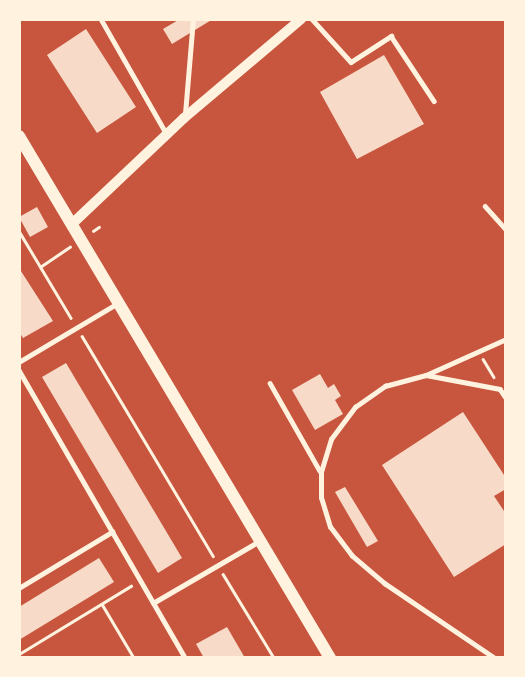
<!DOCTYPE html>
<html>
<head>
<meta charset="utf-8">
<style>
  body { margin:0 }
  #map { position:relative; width:525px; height:677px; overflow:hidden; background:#c8553d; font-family:"Source Serif 4",serif }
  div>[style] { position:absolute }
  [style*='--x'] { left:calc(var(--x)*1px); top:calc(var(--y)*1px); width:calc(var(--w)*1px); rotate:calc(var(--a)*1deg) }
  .building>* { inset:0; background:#f7dbc8 }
  .path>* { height:2.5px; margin:-1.25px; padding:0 1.25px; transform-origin:1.25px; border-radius:1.25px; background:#fff3e0 }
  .service>* { height:4.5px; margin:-2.25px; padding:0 2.25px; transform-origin:2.25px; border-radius:2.25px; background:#fff3e0 }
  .tertiary>* { height:10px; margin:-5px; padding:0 5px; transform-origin:5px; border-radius:5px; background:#fff3e0 }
  .secondary>* { height:12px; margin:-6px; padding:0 6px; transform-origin:6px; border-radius:6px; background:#fff3e0 }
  span { translate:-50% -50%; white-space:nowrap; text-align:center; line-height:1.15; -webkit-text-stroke:5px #fff3e0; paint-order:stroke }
  .frame { position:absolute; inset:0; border:21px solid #fff3e0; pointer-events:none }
</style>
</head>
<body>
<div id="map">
  <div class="building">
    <div style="clip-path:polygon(180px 19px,213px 19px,172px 44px,163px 29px)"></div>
    <div style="clip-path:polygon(86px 29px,136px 107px,97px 133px,47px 55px)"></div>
    <div style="clip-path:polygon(384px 55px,424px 124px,357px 159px,320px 92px)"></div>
    <div style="clip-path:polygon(37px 207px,48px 227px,30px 237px,19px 217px)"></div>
    <div style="clip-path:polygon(19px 268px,53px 321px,23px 338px,19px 332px)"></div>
    <div style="clip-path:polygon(66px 363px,182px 558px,158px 573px,42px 377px)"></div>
    <div style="clip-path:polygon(320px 374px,328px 388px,334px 384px,341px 396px,335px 400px,343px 414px,315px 430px,292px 390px)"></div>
    <div style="clip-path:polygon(463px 412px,506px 478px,506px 489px,494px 496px,506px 514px,506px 544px,454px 577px,382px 465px)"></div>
    <div style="clip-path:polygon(345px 487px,378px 541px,367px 547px,335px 492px)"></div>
    <div style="clip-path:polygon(99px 558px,114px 582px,19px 640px,19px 607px)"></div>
    <div style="clip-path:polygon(227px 627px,245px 658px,204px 658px,196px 644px)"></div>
  </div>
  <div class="path">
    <div style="--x:19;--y:231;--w:101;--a:59.1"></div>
    <div style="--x:93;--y:231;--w:7;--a:-34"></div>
    <div style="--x:40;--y:267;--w:36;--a:-34"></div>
    <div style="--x:82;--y:336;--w:256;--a:59.2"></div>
    <div style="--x:483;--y:359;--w:21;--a:59"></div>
    <div style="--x:223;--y:574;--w:98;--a:58.7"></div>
    <div style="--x:102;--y:604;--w:63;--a:59.3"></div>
    <div style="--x:19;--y:654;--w:131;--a:-31.3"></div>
  </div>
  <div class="service">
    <div style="--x:101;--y:19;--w:131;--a:60.3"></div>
    <div style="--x:312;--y:19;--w:58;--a:47.8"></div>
    <div style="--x:351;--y:62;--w:48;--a:-33"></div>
    <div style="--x:391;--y:36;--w:78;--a:56.5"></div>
    <div style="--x:185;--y:114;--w:95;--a:-85.2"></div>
    <div style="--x:485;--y:206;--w:31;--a:48"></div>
    <div style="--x:19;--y:362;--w:115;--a:-30.8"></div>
    <div style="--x:19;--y:370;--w:332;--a:60"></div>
    <div style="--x:426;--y:375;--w:88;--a:-24.2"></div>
    <div style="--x:270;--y:383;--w:101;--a:60.4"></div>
    <div style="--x:19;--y:588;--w:109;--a:-31.1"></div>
    <div style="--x:153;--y:603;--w:121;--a:-30.2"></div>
    <div style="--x:494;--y:658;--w:132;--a:-145.8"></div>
    <div style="--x:385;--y:584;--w:43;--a:-139.7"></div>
    <div style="--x:352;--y:556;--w:36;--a:-127"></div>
    <div style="--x:330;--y:527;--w:30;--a:-107"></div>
    <div style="--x:321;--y:498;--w:26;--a:-90"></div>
    <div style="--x:321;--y:472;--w:34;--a:-73"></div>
    <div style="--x:331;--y:439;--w:40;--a:-53"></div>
    <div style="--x:355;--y:407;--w:37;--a:-35"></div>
    <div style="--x:385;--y:386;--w:42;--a:-15"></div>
    <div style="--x:426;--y:375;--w:75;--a:10.7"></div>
    <div style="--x:500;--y:389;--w:11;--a:56"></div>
  </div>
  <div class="tertiary">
    <div style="--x:73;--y:223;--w:153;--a:-43.4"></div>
    <div style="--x:184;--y:118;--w:153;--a:-40.2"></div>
  </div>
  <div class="secondary">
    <div style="--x:19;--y:136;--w:608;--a:59.21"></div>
  </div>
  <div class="frame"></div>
</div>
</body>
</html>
